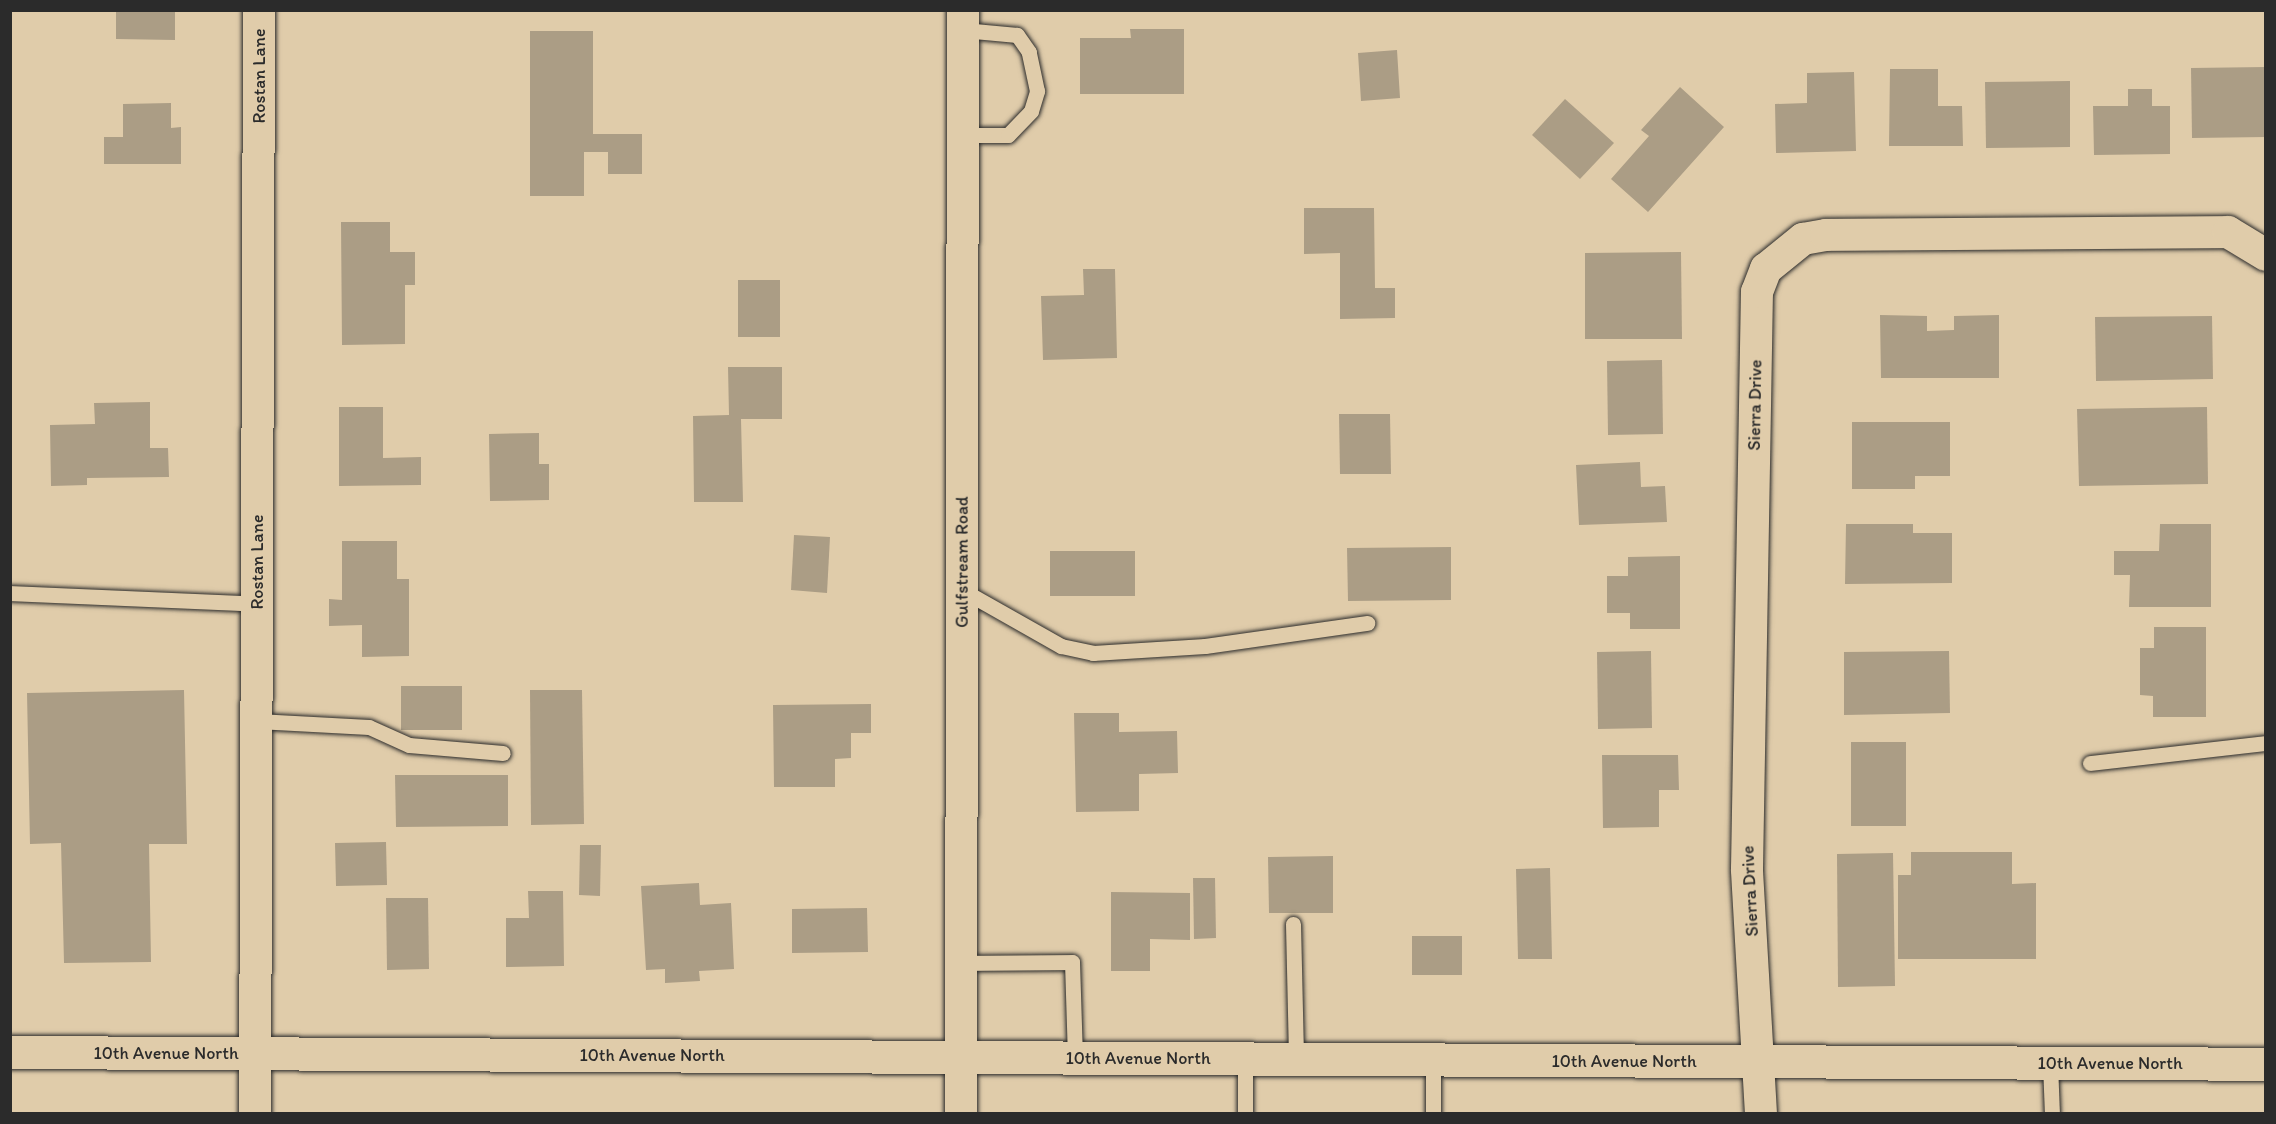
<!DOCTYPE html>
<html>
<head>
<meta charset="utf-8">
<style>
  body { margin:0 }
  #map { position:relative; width:2276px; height:1124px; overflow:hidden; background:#e0ccaa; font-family:Itim,sans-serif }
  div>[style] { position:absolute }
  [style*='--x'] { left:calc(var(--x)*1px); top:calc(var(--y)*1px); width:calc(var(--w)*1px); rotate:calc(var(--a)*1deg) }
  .building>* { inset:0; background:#ab9d85 }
  .roads { filter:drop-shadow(0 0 2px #2b2b2b) drop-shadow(0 0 2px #2b2b2b) }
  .lane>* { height:15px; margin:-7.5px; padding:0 7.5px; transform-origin:7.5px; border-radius:7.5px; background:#e0ccaa }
  .street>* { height:32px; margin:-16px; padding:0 16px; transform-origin:16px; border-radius:16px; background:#e0ccaa }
  .secondary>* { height:33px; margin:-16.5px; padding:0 16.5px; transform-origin:16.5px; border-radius:16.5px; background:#e0ccaa }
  span { translate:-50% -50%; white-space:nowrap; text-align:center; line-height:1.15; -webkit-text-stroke:5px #e0ccaa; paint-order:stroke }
  .street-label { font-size:18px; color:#2b2b2b }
  .frame { position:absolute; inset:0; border:12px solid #2b2b2b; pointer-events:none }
</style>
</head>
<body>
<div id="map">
  <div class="building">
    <div style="clip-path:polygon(116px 10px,175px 10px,175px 40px,116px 39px)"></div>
    <div style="clip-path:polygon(1130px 29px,1184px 29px,1184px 94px,1080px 94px,1080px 38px,1131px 38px)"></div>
    <div style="clip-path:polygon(530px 31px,593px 31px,593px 134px,642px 134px,642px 174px,608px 174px,608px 152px,584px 152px,584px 196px,530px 196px)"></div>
    <div style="clip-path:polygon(1397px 50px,1400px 98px,1361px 101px,1358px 53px)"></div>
    <div style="clip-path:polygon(2266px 67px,2266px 137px,2192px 138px,2191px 68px)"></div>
    <div style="clip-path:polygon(1890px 69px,1938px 69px,1938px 106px,1962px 106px,1963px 146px,1889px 146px)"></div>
    <div style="clip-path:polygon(1854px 72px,1856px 151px,1776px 153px,1775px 104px,1807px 103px,1807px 73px)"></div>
    <div style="clip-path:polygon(2070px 81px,2070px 147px,1986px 148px,1985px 82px)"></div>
    <div style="clip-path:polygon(1680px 87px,1724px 127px,1648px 212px,1611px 179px,1649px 136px,1641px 130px)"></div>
    <div style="clip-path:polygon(2128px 89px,2152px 89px,2152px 106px,2170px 106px,2170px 154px,2094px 155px,2093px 106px,2128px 106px)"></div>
    <div style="clip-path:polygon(1565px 99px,1614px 143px,1580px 179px,1532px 135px)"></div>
    <div style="clip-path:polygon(171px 103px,171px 128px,181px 127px,181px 164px,104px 164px,104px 137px,123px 137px,123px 104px)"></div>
    <div style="clip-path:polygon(1304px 208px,1374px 208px,1375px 288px,1395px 288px,1395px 318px,1340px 319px,1340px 253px,1304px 254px)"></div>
    <div style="clip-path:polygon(341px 222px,390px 222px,390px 252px,415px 252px,415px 285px,405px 285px,405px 344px,342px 345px)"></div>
    <div style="clip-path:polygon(1681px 252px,1682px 339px,1585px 339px,1585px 253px)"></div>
    <div style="clip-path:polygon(1083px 269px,1115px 269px,1117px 358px,1043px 360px,1041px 296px,1084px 295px)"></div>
    <div style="clip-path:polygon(738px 280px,780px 280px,780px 337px,738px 337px)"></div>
    <div style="clip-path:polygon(1880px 315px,1927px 316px,1927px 331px,1954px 330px,1954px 316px,1999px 315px,1999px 378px,1881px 378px)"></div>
    <div style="clip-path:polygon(2212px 316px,2213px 379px,2096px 381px,2095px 317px)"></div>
    <div style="clip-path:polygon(1662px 360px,1663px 434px,1608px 435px,1607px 361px)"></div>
    <div style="clip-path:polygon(728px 367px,782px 367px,782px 419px,741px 419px,743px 502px,694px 502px,693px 416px,729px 415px)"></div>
    <div style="clip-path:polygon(150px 402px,150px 448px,168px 448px,169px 477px,87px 478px,87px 485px,51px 486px,50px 425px,95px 424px,94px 403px)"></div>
    <div style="clip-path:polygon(339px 407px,383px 407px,383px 458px,421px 457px,421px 485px,339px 486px)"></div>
    <div style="clip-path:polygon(2207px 407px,2208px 484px,2079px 486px,2077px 409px)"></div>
    <div style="clip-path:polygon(1339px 414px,1390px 414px,1391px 474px,1340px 474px)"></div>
    <div style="clip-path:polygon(1852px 422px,1950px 422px,1950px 476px,1915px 476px,1915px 489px,1852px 489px)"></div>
    <div style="clip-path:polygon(539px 433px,539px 464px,549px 464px,549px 500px,490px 501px,489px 434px)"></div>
    <div style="clip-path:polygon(1640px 462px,1641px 487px,1665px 486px,1667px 522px,1579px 525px,1576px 465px)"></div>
    <div style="clip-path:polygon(1846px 524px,1913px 524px,1913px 533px,1952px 533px,1952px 583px,1845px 584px)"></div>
    <div style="clip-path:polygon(2160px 524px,2211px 524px,2211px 607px,2129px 607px,2130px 575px,2114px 575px,2114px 551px,2159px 551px)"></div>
    <div style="clip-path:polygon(794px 535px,830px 537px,827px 593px,791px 590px)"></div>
    <div style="clip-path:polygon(342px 541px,397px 541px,397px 579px,409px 579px,409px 656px,362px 657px,362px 625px,329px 626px,329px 599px,342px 600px)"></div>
    <div style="clip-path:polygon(1451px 547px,1451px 600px,1348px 601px,1347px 548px)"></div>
    <div style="clip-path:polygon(1050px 551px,1135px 551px,1135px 596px,1050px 596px)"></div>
    <div style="clip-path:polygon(1680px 556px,1680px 629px,1630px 629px,1630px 613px,1607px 613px,1607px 576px,1628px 576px,1628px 557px)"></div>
    <div style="clip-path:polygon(2154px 627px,2206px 627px,2206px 717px,2153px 717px,2153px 696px,2140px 695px,2140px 648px,2154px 648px)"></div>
    <div style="clip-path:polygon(1651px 651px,1652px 728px,1598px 729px,1597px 652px)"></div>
    <div style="clip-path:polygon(1949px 651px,1950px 713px,1844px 715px,1844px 652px)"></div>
    <div style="clip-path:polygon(401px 686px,462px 686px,462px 730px,401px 730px)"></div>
    <div style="clip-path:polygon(184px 690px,187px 844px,149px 844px,151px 962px,64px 963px,61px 843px,30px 844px,27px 693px)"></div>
    <div style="clip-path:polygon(530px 690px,582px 690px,584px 824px,531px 825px)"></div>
    <div style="clip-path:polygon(871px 704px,871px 733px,851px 733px,851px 758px,835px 759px,835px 787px,774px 787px,773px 705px)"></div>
    <div style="clip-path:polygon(1074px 713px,1119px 713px,1119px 732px,1177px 731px,1178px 773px,1139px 774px,1139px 811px,1076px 812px)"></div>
    <div style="clip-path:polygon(1851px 742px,1906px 742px,1906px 826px,1851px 826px)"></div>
    <div style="clip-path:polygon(1602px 755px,1678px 755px,1679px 790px,1659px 790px,1659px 827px,1603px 828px)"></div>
    <div style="clip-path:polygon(395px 775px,508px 775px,508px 826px,396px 827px)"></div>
    <div style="clip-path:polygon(386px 842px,387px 885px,336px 886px,335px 843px)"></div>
    <div style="clip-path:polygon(580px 845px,601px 845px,600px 896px,579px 895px)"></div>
    <div style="clip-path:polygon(1911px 852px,2012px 852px,2012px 884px,2036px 883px,2036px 959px,1898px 959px,1898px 875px,1911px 875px)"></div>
    <div style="clip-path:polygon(1893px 853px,1895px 986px,1838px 987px,1837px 854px)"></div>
    <div style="clip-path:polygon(1333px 856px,1333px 913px,1269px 913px,1268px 857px)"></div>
    <div style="clip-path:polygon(1550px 868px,1552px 959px,1518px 959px,1516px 869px)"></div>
    <div style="clip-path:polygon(1193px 878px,1215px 878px,1216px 938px,1194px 939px)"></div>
    <div style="clip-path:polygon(699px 883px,700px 905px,731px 903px,734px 969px,699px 971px,700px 981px,665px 983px,665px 969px,646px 970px,641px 886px)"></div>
    <div style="clip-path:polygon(528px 891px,563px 891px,564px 966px,506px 967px,506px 918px,529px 918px)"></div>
    <div style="clip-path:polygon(1111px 892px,1190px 893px,1190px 940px,1150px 939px,1150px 971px,1111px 971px)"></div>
    <div style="clip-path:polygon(386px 898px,428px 898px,429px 969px,387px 970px)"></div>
    <div style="clip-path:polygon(867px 908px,868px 952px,792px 953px,792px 909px)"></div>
    <div style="clip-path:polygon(1412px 936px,1462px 936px,1462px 975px,1412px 975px)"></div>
  </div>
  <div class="roads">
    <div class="lane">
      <div style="--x:963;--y:135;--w:45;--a:0"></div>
      <div style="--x:1008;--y:135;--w:33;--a:-46"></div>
      <div style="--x:1031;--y:111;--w:21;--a:-73"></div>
      <div style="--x:1037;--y:91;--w:40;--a:-102"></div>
      <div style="--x:1029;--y:52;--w:21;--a:-125"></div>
      <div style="--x:1017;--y:35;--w:54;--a:-174.7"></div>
      <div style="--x:962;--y:590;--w:114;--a:29.5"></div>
      <div style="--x:1061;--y:646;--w:33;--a:12"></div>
      <div style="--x:1093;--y:653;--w:112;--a:-3.6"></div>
      <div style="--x:1205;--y:646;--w:164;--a:-8.1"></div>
      <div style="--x:10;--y:593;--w:247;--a:2.5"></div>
      <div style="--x:257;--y:721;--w:112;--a:3.1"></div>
      <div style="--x:369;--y:727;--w:44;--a:24.2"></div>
      <div style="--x:409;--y:745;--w:94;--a:4.9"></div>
      <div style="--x:2090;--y:763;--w:177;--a:-6.5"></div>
      <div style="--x:1293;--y:924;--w:135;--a:88.7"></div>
      <div style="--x:962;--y:963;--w:110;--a:-0.5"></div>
      <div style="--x:1072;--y:962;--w:96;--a:88.2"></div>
      <div style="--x:2050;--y:1063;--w:51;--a:87.8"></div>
      <div style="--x:1245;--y:1114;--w:55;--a:-90"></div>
      <div style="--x:1433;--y:1114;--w:54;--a:-90"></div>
    </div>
    <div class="street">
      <div style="--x:255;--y:1114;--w:1104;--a:-89.79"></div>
      <div style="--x:961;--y:1114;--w:1104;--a:-89.9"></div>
      <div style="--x:1761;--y:1114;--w:245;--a:-93.3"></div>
      <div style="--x:1747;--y:869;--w:577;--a:-89.01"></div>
      <div style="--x:1757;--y:292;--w:25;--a:-69"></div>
      <div style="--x:1766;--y:269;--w:48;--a:-39"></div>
      <div style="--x:1803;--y:239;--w:23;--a:-10"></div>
      <div style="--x:1826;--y:235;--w:402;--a:-0.4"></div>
      <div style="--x:2228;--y:232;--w:44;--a:31.2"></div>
    </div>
    <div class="secondary">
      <div style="--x:10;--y:1052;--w:2256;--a:0.3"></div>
    </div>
  </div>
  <div class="street-label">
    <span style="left:259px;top:76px;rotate:-90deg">Rostan Lane</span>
    <span style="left:1755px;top:405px;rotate:-89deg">Sierra Drive</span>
    <span style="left:257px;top:562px;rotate:-90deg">Rostan Lane</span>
    <span style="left:962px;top:562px;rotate:-90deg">Gulfstream Road</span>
    <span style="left:1750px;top:891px;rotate:-93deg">Sierra Drive</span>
    <span style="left:166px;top:1053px">10th Avenue North</span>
    <span style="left:652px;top:1055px">10th Avenue North</span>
    <span style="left:1138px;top:1058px">10th Avenue North</span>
    <span style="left:1624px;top:1061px">10th Avenue North</span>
    <span style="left:2110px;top:1063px">10th Avenue North</span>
  </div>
  <div class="frame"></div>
</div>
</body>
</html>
